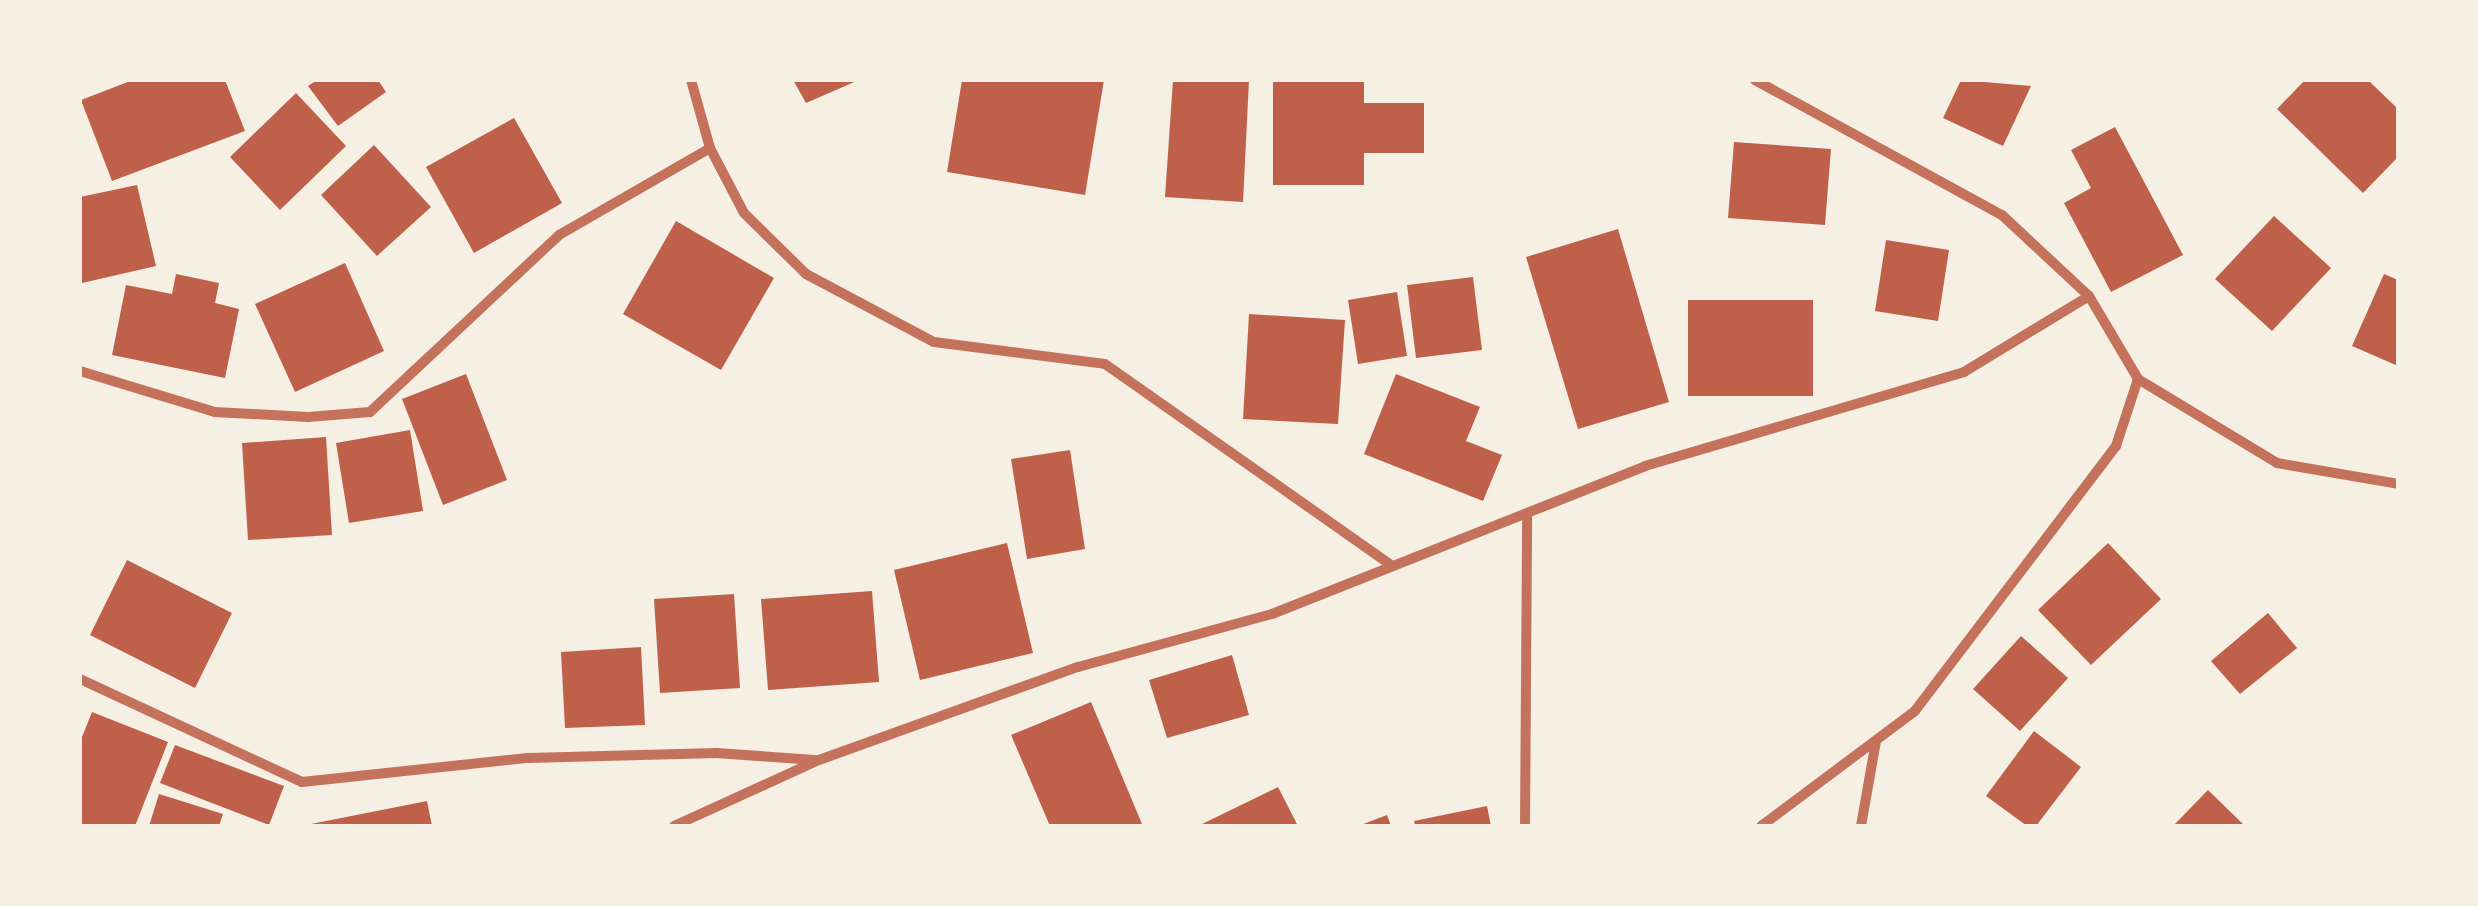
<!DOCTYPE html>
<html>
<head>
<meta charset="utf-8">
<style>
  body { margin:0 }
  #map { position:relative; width:2478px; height:906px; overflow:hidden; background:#f6efe4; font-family:"Source Sans 3",sans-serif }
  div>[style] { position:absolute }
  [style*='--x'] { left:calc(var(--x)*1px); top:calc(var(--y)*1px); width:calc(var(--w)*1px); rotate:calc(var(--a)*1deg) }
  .building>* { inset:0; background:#bf614a }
  .minor>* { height:10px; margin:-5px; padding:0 5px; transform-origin:5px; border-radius:5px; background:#c5725c }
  span { translate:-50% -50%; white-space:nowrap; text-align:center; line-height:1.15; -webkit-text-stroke:8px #f6efe4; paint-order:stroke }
  .frame { position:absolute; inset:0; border:82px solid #f6efe4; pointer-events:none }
</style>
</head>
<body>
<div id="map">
  <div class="building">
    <div style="clip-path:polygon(133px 80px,225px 80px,245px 131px,112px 181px,81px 100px)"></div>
    <div style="clip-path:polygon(317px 80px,378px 80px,386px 92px,338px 126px,308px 86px)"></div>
    <div style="clip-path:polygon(793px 80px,859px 80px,806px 103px)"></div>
    <div style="clip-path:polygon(962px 80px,1104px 80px,1085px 195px,947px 172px)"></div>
    <div style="clip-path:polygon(1173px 80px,1249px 80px,1243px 202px,1165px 197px)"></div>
    <div style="clip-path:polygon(1273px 80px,1364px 80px,1364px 103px,1424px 103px,1424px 153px,1364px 153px,1364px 185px,1273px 185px)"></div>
    <div style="clip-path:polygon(1961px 80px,2031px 86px,2003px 146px,1943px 118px)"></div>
    <div style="clip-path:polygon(2305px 80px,2368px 80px,2398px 109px,2398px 157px,2363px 193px,2277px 109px)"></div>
    <div style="clip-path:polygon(296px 93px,346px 146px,280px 210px,230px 157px)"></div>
    <div style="clip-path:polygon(514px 118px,562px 203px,474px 253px,426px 167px)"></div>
    <div style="clip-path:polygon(2115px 127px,2183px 255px,2111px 292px,2064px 203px,2091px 188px,2071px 150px)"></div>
    <div style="clip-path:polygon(1734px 142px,1831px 149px,1825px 225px,1728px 218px)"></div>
    <div style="clip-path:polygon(374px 145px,431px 207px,377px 256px,321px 195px)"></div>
    <div style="clip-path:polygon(137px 185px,156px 266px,82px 283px,80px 197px)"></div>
    <div style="clip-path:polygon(2274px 216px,2331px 268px,2272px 331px,2215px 279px)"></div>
    <div style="clip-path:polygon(676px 221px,774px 278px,721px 370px,623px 314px)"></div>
    <div style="clip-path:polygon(1618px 229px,1669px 402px,1578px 429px,1526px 257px)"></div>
    <div style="clip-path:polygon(1886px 240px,1949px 250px,1938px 321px,1875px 311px)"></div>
    <div style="clip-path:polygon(345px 263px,384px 351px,295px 392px,255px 304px)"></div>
    <div style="clip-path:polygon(176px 274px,219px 283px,215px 303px,239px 309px,225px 378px,112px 355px,126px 285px,172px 294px)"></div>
    <div style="clip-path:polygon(2384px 274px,2398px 280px,2398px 366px,2352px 346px)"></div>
    <div style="clip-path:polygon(1473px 277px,1482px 350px,1416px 358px,1407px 285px)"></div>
    <div style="clip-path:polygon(1397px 292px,1407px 356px,1358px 364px,1348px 300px)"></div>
    <div style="clip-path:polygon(1688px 300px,1813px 300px,1813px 396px,1688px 396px)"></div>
    <div style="clip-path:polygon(1249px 314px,1345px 320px,1338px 424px,1243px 419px)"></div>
    <div style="clip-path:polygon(466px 374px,507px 480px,443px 505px,402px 399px)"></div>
    <div style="clip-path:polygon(1396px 374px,1480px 407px,1466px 441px,1502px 455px,1483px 501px,1364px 454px)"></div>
    <div style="clip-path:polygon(410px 430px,423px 511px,349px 523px,336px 443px)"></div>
    <div style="clip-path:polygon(326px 437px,332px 535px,248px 540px,242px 443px)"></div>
    <div style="clip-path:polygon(1070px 450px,1085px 549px,1027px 559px,1011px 459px)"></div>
    <div style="clip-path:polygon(1007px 543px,1033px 653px,920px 680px,894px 570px)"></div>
    <div style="clip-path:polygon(2108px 543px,2161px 599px,2091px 665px,2038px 610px)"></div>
    <div style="clip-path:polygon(127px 560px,232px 613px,195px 688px,90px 635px)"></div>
    <div style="clip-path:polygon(872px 591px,879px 682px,768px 690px,761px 599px)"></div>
    <div style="clip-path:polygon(734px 594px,740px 688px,660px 693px,654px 599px)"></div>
    <div style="clip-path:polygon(2268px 613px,2297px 648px,2240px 694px,2211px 661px)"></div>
    <div style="clip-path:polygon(2021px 636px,2068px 678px,2020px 731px,1973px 689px)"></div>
    <div style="clip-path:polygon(641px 647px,645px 725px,565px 728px,561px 652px)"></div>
    <div style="clip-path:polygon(1232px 655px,1249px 715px,1167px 738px,1149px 680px)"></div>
    <div style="clip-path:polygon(1091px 702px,1142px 824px,1137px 826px,1050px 826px,1011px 735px)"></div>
    <div style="clip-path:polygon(92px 712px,168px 742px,135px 826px,80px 826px,80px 742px)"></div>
    <div style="clip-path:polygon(2034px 731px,2081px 767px,2036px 826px,2027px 826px,1986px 796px)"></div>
    <div style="clip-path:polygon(175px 745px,284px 786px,269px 825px,160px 783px)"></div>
    <div style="clip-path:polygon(1278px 787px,1298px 826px,1198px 826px)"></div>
    <div style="clip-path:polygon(2208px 790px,2245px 826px,2173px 826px)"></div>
    <div style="clip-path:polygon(159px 794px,223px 814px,219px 826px,149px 826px)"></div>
    <div style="clip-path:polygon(427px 801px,432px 826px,311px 826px,311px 824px)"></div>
    <div style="clip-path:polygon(1487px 806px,1491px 826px,1415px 826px,1414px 821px)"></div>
    <div style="clip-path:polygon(1387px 815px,1391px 826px,1358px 826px)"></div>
  </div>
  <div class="minor">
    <div style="--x:691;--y:80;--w:71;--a:74.4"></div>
    <div style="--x:710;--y:148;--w:73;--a:62.4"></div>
    <div style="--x:744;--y:213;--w:87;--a:44.5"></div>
    <div style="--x:806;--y:274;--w:145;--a:28"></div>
    <div style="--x:934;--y:342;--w:172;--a:7.3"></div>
    <div style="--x:1105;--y:364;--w:348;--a:35.1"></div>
    <div style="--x:1755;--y:80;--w:281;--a:28.7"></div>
    <div style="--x:2002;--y:215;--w:119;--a:43"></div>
    <div style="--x:2089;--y:296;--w:96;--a:59.4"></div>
    <div style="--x:2138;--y:379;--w:71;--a:108.2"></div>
    <div style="--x:2116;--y:446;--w:333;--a:127.2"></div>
    <div style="--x:1915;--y:711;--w:192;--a:143.2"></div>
    <div style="--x:80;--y:371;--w:141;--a:16.9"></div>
    <div style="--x:215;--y:412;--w:93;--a:3.1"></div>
    <div style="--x:308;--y:417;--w:62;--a:-4.6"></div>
    <div style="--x:370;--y:412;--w:259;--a:-43.1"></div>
    <div style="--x:559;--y:235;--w:174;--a:-29.9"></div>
    <div style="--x:2138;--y:379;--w:162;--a:31.1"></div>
    <div style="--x:2277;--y:463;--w:123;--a:9.8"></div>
    <div style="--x:80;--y:679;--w:245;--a:24.9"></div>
    <div style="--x:302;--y:782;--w:227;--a:-6.1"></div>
    <div style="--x:528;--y:758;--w:189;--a:-1.5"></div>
    <div style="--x:717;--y:753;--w:98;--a:4.1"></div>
    <div style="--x:674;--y:826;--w:159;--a:-24.5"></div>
    <div style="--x:819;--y:760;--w:275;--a:-19.8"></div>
    <div style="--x:1078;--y:667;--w:201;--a:-15.3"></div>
    <div style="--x:1272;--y:614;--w:401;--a:-21.6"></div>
    <div style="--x:1645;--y:466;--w:333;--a:-16.4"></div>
    <div style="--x:1964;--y:372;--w:146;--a:-31.3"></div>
    <div style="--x:1525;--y:826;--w:311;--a:-89.6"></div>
    <div style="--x:1861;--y:826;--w:86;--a:-80"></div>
  </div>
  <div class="frame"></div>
</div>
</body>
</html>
